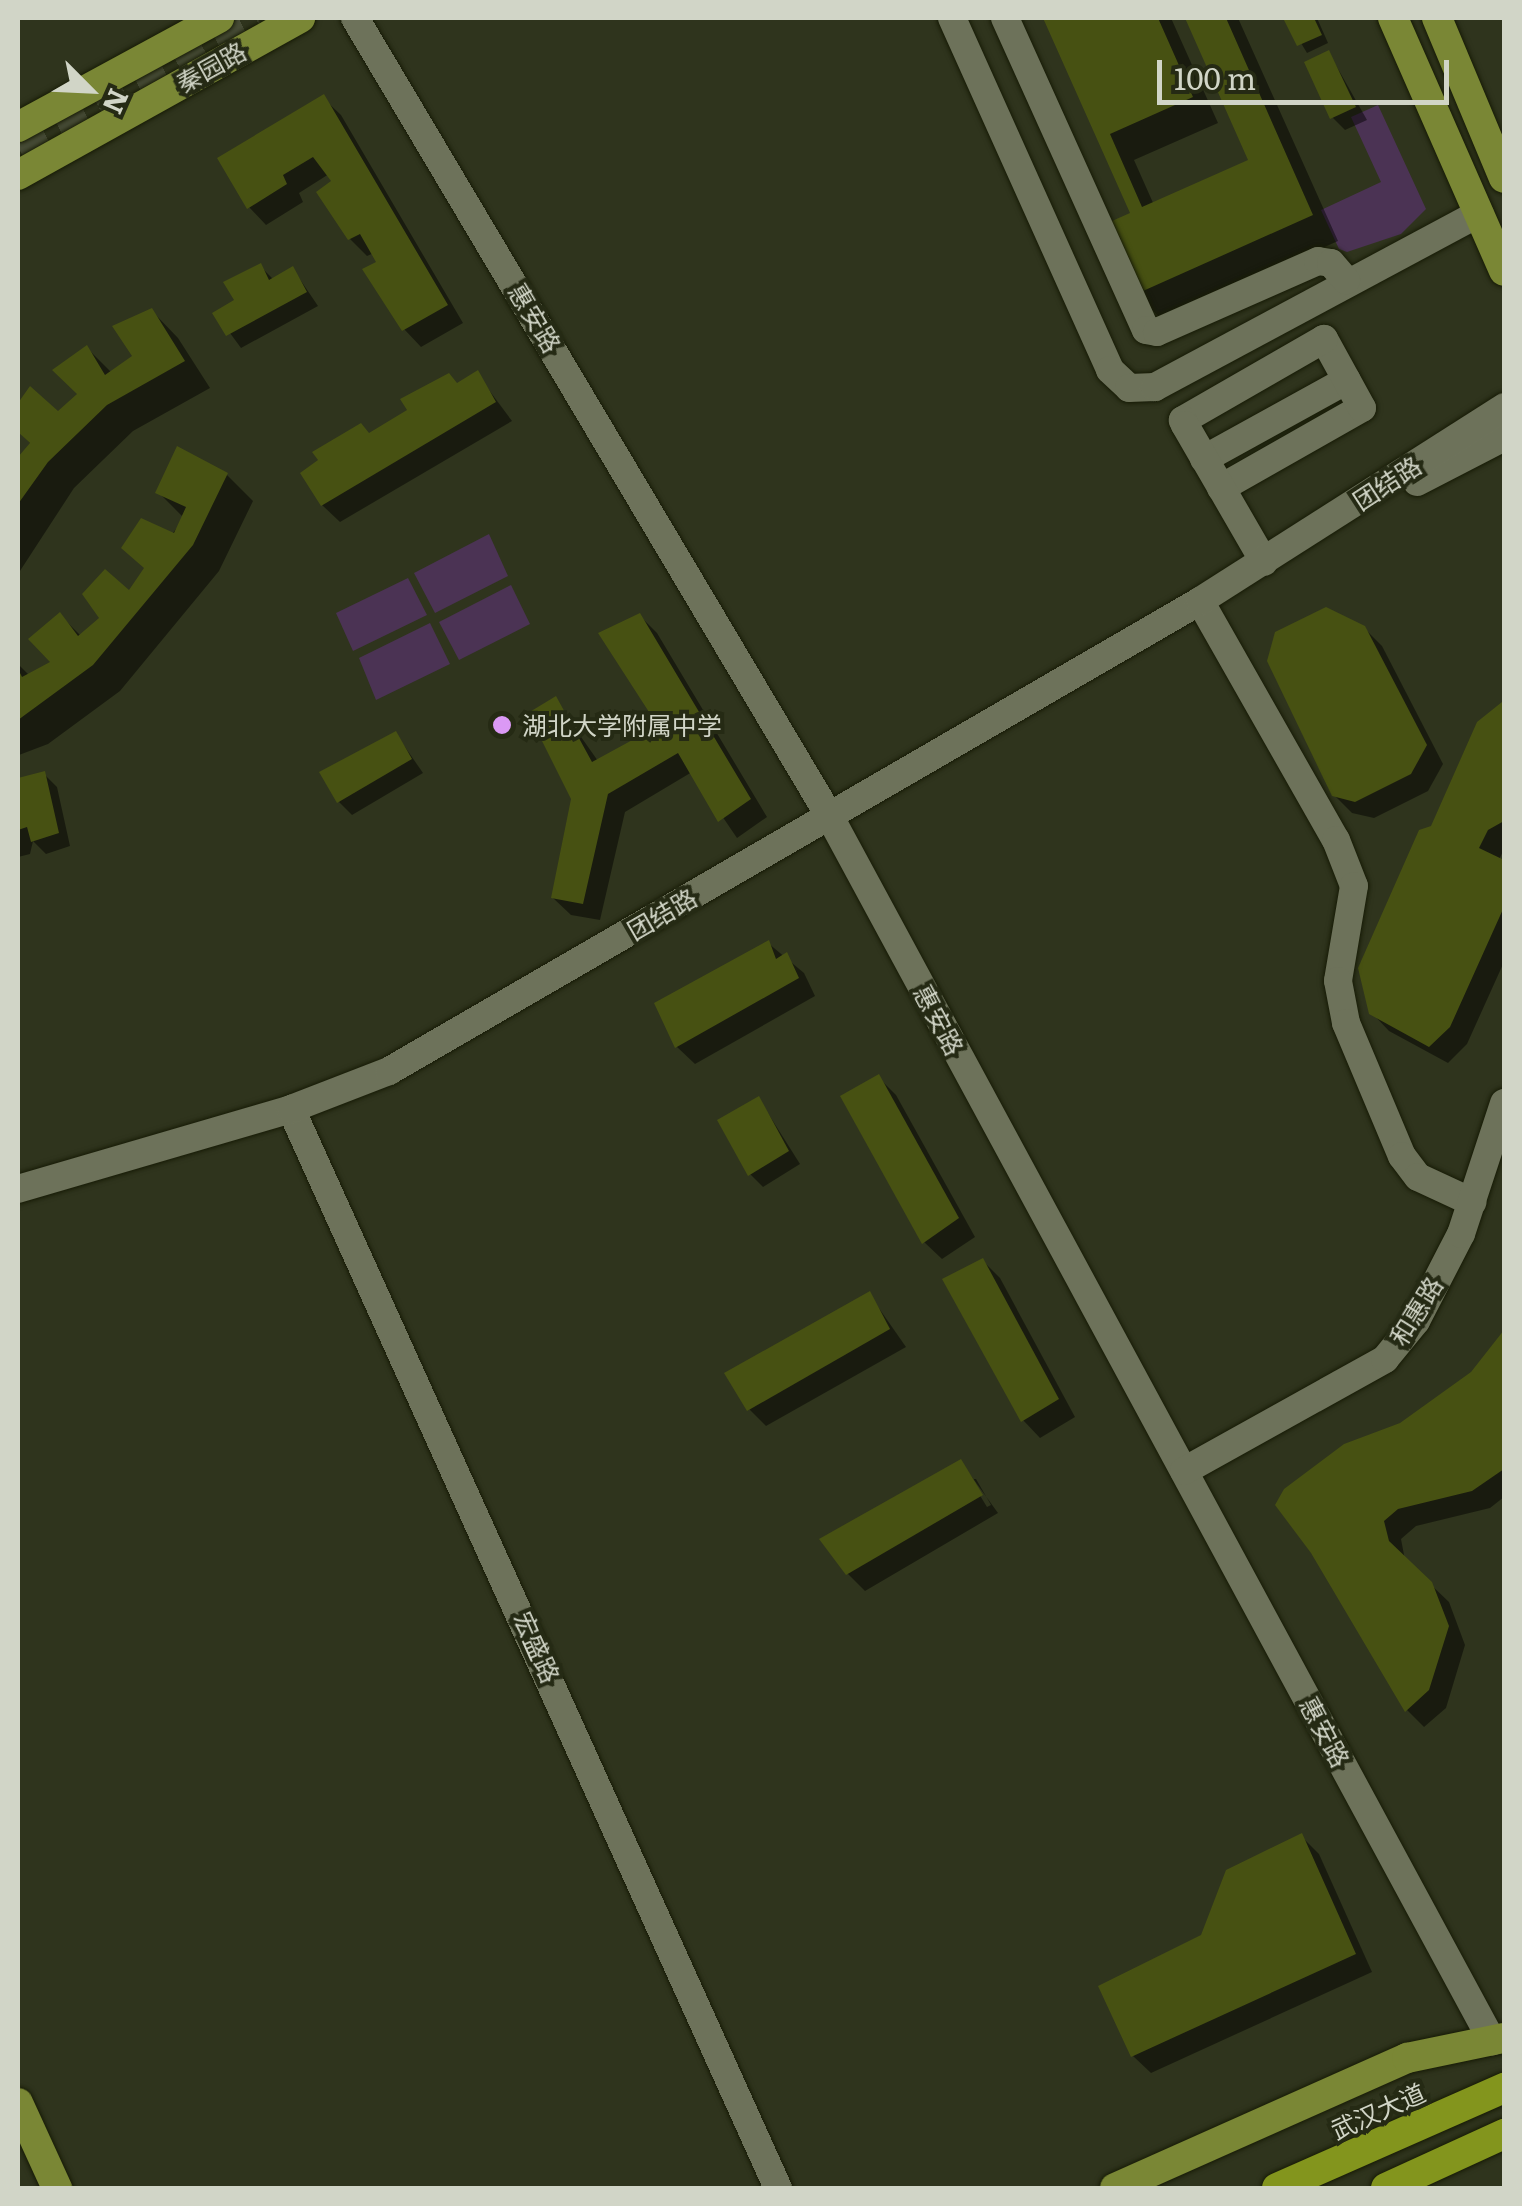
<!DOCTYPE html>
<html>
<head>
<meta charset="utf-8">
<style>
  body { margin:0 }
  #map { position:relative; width:1522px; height:2206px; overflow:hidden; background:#2f341d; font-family:Literata,"Noto Sans SC",serif }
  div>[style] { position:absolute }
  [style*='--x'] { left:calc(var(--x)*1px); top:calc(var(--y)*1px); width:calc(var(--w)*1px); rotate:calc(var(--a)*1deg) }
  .green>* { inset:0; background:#4b3354 }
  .shadow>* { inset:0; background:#0007 }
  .building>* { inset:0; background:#475112 }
  .major-tunnel>* { height:30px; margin-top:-15px; transform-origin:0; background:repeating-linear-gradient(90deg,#474c36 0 30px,transparent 0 45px) }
  .roads { filter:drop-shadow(0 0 2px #171b06) drop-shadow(0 0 2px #171b06) }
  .minor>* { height:28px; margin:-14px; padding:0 14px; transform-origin:14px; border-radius:14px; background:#6d725a }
  .major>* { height:30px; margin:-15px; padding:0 15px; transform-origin:15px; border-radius:15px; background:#7a8735 }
  .highway>* { height:30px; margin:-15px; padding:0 15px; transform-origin:15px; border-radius:15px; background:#83951d }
  .dots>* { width:28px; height:28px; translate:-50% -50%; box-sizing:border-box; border:5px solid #252a14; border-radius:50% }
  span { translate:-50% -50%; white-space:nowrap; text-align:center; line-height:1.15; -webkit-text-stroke:8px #252a14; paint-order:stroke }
  .street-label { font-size:25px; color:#d1d5c7 }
  .poi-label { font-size:25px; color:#d1d5c7 }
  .left { translate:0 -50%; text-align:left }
  .frame { position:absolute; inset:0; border:20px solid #d1d5c7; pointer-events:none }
  .north { position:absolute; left:40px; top:40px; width:100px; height:100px; -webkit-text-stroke:8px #252a14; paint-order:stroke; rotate:114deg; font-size:28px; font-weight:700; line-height:40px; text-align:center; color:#d1d5c7 }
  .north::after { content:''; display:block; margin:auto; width:35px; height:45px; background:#d1d5c7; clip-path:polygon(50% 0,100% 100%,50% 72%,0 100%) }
  .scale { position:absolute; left:1157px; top:60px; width:292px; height:45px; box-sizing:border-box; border:5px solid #d1d5c7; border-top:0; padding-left:12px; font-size:30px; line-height:35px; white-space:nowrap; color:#d1d5c7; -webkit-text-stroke:8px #252a14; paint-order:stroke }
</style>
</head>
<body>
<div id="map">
  <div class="green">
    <div style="clip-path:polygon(1378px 105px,1426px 209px,1401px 234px,1347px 252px,1339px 249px,1321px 210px,1381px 182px,1351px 117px)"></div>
    <div style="clip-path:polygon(489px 534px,508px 576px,435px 613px,414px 573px)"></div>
    <div style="clip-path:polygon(408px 578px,427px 615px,353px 651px,336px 613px)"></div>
    <div style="clip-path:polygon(511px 585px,530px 624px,459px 660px,439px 622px)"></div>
    <div style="clip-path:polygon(430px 623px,450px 664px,376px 700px,359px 658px)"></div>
  </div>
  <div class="shadow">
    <div style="clip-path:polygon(1046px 18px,1171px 18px,1218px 123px,1134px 160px,1154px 205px,1252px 161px,1188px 18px,1238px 18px,1338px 241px,1162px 320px,1136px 293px,1133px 214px)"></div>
    <div style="clip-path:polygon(1286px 18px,1317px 18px,1328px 43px,1307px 53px)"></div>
    <div style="clip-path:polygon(1329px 53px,1367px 120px,1345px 130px,1332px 117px)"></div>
    <div style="clip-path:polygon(323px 98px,341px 115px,463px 323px,421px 347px,404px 329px,374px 253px,367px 256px,350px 239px,329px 174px,299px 193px,303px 202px,266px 225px,249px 207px)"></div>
    <div style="clip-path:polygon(260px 266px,274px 280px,293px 269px,318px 306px,241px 348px,216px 314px,237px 301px)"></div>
    <div style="clip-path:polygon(152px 311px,178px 338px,210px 388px,133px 431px,74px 488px,18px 574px,18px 461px,32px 445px,18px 431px,18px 407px,30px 390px,58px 415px,80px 395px,87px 348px,112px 373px,135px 357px)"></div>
    <div style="clip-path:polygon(477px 374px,512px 421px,340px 522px,322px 505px,370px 435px)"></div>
    <div style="clip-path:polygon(227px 475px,253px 501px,219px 571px,120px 691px,48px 744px,19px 755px,18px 664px,30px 676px,54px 663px,60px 615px,81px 636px,129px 593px,184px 518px,158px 492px)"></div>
    <div style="clip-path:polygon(640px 616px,657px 633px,767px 817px,737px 838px,692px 772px,625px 812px,600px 920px,571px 915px,553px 898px,573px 799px,555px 700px,598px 761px,662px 727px)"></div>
    <div style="clip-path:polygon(1364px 628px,1382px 646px,1443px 764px,1428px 791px,1374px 818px,1352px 813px,1334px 795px)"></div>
    <div style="clip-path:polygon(1502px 705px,1504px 849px,1499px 860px,1504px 865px,1504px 962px,1467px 1044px,1448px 1063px,1389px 1031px,1371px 1012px,1432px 828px,1479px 723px)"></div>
    <div style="clip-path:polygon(396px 734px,423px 773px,352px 815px,339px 802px)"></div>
    <div style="clip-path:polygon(44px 774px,57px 787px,70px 846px,46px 854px,33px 841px,30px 854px,18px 857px,18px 798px)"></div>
    <div style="clip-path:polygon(768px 943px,804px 973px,815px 996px,695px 1064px,677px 1047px,658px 1004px)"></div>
    <div style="clip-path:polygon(878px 1077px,896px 1095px,975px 1237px,942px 1259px,924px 1242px)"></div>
    <div style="clip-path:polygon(759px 1099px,800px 1164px,763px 1187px,750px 1174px)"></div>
    <div style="clip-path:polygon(983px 1261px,1000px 1278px,1075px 1417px,1040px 1438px,1023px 1420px)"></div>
    <div style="clip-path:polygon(869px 1294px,906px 1347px,766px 1426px,749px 1409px)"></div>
    <div style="clip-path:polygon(1504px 1333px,1504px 1497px,1490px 1508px,1416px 1526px,1401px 1539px,1405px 1560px,1449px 1602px,1465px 1645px,1446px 1708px,1424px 1727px,1407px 1710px,1313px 1551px,1401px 1425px,1473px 1373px)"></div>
    <div style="clip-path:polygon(evenodd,961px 1462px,998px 1513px,865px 1591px,847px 1573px,961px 1462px,970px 1479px,976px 1479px,991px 1505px,987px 1507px,970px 1479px)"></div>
    <div style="clip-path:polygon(1301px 1836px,1319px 1854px,1372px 1972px,1151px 2073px,1133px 2056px,1203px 1937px)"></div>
  </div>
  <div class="building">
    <div style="clip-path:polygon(1043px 18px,1158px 18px,1193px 97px,1110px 134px,1142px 207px,1248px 160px,1185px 18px,1226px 18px,1313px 215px,1134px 295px,1103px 225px,1130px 213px)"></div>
    <div style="clip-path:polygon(1283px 18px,1314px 18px,1322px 35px,1297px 46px)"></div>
    <div style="clip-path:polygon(1329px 50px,1356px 107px,1330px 119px,1304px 62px)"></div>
    <div style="clip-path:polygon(324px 94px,448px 305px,402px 331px,362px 269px,376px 262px,360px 234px,348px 240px,316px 192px,331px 181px,313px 157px,283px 175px,287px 184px,247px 209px,217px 158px)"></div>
    <div style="clip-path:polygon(261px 263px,269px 280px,293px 266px,307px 292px,226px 336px,212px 313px,234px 300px,223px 282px)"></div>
    <div style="clip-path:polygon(152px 308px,185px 361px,107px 405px,48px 462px,18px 504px,18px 457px,30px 443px,18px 432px,18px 403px,30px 386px,58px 411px,77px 394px,52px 370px,87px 345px,105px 375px,132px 356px,112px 326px)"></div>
    <div style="clip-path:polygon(478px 370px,496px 402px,321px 506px,300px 473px,318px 460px,312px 452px,361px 423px,369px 433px,407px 410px,400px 399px,449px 373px,457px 383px)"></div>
    <div style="clip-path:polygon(177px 446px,228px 473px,193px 545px,93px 665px,18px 720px,18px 669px,22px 677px,50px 662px,28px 639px,60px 612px,78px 636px,99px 618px,82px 594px,105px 569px,129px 590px,144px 568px,121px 548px,141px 518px,174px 533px,186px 507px,155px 493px)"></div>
    <div style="clip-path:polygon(1326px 607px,1365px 626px,1427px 745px,1411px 774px,1355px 802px,1332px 796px,1267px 661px,1275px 632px)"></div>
    <div style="clip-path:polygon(640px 613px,751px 799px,718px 822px,678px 753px,608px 794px,583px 904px,551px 898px,571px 799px,528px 713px,556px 696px,592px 762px,658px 726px,598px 633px)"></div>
    <div style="clip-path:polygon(1502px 702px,1504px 821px,1488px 830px,1479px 848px,1502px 859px,1504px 907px,1450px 1027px,1429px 1047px,1369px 1014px,1358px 968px,1419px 830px,1431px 826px,1477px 722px)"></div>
    <div style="clip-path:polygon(396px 731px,412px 759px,337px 803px,319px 772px)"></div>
    <div style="clip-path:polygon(45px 771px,59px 833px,31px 842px,27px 827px,18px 830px,18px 778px)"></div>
    <div style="clip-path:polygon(769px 940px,776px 959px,787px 952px,799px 978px,675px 1048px,654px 1003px)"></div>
    <div style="clip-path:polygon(879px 1074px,959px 1218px,922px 1244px,840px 1096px)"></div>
    <div style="clip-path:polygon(759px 1096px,789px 1151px,748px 1176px,717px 1120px)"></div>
    <div style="clip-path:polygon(983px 1258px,1059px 1399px,1021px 1422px,942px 1279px)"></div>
    <div style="clip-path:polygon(870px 1291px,890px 1329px,747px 1411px,724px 1373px)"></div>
    <div style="clip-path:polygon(1504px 1330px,1504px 1469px,1472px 1491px,1398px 1509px,1384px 1521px,1389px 1541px,1432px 1582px,1449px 1626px,1429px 1690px,1405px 1712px,1311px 1553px,1275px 1505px,1284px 1489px,1344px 1444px,1400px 1423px,1471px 1372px)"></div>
    <div style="clip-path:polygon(961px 1459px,983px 1495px,846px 1575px,819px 1539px)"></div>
    <div style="clip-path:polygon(1302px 1833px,1356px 1954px,1131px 2057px,1098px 1986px,1201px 1935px,1226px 1870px)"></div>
  </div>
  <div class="major-tunnel">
    <div style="--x:18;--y:147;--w:272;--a:-28.3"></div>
  </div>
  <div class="roads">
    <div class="minor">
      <div style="--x:355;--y:18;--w:930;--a:59.27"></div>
      <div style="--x:830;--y:817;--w:1392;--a:61.59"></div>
      <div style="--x:952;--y:18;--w:386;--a:65.8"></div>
      <div style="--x:1110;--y:370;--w:26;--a:43"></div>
      <div style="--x:1129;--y:388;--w:26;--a:-2"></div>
      <div style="--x:1155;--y:387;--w:368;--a:-28.2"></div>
      <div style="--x:1005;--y:18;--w:342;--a:65.7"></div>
      <div style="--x:1146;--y:330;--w:11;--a:10"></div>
      <div style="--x:1157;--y:332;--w:176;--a:-23.8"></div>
      <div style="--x:1318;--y:261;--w:13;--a:9"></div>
      <div style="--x:1331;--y:263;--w:23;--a:49"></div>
      <div style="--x:1204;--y:459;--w:163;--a:-28.9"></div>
      <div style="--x:1417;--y:482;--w:98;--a:-27.3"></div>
      <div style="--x:1221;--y:488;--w:162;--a:-29.6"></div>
      <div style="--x:1362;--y:408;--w:79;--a:-118.8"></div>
      <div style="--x:1324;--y:339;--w:163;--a:150.1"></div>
      <div style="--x:1183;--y:420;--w:5;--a:68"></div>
      <div style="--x:1185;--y:425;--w:158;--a:60"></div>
      <div style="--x:1200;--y:601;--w:275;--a:60.4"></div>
      <div style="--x:1336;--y:840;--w:49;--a:68.6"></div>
      <div style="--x:1354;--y:886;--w:96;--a:99.6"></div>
      <div style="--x:1338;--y:981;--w:43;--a:79.2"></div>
      <div style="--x:1346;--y:1023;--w:144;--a:67.2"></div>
      <div style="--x:1402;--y:1156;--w:26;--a:53"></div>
      <div style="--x:1418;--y:1177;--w:60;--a:24.8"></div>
      <div style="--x:291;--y:1109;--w:1184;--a:65.71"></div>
      <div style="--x:18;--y:1189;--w:284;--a:-16.3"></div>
      <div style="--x:291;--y:1109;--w:105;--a:-21.2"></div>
      <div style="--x:389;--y:1071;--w:937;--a:-30.09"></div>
      <div style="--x:1200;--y:601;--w:361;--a:-32.5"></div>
      <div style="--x:1184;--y:1471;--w:230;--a:-29.1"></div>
      <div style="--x:1385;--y:1359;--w:49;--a:-50.8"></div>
      <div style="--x:1416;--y:1321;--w:98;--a:-62.7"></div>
      <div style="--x:1461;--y:1234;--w:138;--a:-71.8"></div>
    </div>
    <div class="major">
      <div style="--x:1393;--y:18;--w:276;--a:66.3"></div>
      <div style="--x:1437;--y:18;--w:173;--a:67.3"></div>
      <div style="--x:18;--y:127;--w:229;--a:-28.5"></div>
      <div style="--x:18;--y:175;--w:323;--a:-29.1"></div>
      <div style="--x:18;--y:2103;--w:94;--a:65.4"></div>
      <div style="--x:1115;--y:2188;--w:320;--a:-24"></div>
      <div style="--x:1407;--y:2058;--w:99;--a:-11.7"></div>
    </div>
    <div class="highway">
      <div style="--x:1277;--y:2188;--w:248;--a:-23.8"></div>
      <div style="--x:1386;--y:2188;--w:130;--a:-24.6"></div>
    </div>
  </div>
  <div class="dots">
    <div style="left:502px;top:725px;background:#db99f5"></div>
  </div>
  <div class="street-label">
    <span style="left:211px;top:67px;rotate:-29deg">秦园路</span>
    <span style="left:535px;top:318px;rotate:59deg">惠安路</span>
    <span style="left:1387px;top:483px;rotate:-33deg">团结路</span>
    <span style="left:662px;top:914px;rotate:-30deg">团结路</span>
    <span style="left:939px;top:1020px;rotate:62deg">惠安路</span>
    <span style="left:1416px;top:1311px;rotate:-58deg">和惠路</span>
    <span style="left:537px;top:1647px;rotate:66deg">宏盛路</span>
    <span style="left:1325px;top:1732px;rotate:62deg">惠安路</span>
    <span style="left:1378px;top:2111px;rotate:-24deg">武汉大道</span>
  </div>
  <div class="poi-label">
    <span class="left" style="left:522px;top:725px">湖北大学附属中学</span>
  </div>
  <div class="frame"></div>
  <div class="north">N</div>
  <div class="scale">100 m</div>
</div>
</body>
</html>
